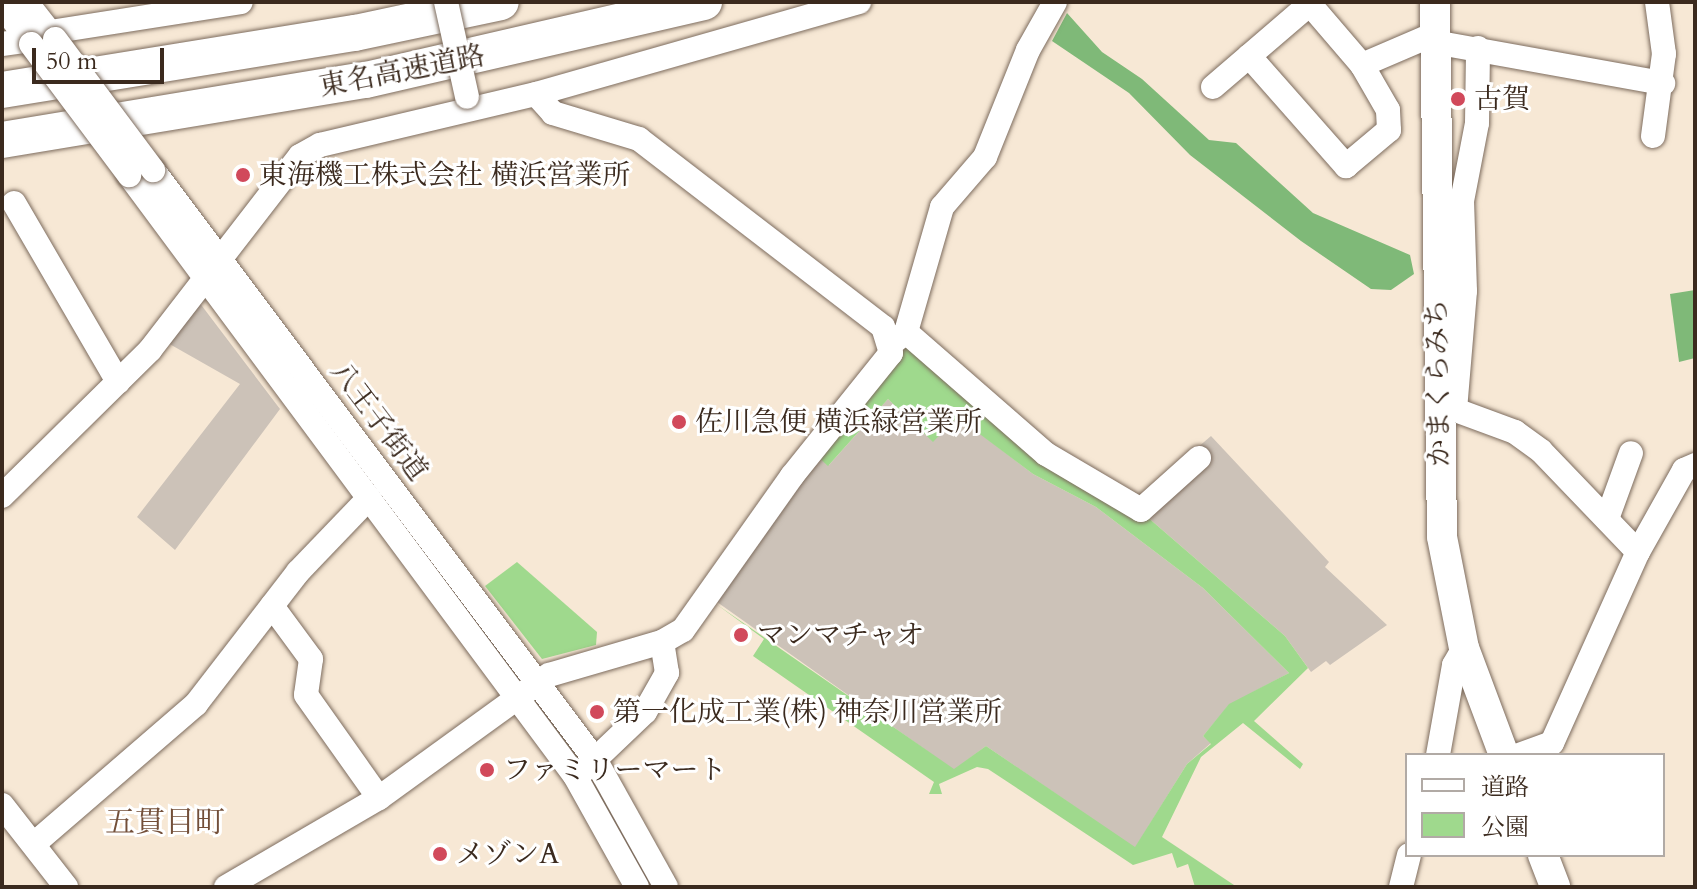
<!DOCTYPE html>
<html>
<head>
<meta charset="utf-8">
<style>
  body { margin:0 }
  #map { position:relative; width:1697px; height:889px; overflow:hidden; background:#f7e8d5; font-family:Cardo,"Noto Serif JP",serif }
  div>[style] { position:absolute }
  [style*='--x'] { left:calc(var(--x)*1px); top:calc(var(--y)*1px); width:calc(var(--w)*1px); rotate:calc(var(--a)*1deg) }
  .industrial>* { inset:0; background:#ccc2b8 }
  .green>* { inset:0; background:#9fd98d }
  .forest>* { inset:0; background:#7fb978 }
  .roads { filter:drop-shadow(0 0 2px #7d6c5e) drop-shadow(0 0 2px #7d6c5e) }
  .minor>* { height:24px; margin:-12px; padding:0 12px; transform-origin:12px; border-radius:12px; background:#fff }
  .major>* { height:30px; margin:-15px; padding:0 15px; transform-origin:15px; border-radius:15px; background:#fff }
  .highway>* { height:36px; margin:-18px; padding:0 18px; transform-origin:18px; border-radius:18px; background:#fff }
  .bridges { filter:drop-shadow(0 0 2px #7d6c5e) drop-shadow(0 0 2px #7d6c5e) }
  .minor-bridge>* { height:24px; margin:-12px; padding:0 12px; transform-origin:12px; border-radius:12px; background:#fff }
  .dots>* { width:22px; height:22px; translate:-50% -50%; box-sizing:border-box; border:4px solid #fff; border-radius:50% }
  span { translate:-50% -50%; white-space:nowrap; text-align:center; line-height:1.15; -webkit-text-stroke:6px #fff; paint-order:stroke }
  .street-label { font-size:28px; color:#3b2a1e }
  .poi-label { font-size:28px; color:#3b2a1e }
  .left { translate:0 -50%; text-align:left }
  .neighbourhood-label { font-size:30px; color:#734f39 }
  .frame { position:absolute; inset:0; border:4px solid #3b2a1e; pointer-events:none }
  .legend { position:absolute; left:1405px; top:753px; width:260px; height:104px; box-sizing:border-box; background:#fff; border:2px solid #b1aaa5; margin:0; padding:10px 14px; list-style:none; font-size:24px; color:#3b2a1e }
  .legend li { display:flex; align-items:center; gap:16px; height:40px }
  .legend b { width:40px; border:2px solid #b1aaa5 }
  .scale { position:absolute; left:32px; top:48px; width:132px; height:36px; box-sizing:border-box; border:4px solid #3b2a1e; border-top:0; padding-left:10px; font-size:24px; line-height:28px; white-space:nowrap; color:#3b2a1e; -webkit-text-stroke:6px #fff; paint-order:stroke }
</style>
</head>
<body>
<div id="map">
  <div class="industrial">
    <div style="clip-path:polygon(199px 302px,280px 409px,175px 550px,137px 517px,240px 384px,166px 342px)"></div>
    <div style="clip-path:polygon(888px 399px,933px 441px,957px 416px,1033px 474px,1096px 507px,1203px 588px,1289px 673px,1229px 705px,1203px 736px,1211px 743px,1187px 764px,1135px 848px,986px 746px,954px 770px,717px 602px,817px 456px,829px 465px)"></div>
    <div style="clip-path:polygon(1211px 436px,1329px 562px,1325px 567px,1387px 625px,1330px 665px,1326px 661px,1311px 672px,1285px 636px,1145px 515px,1183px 460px)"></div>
  </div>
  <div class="green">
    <div style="clip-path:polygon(907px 344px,1145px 515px,1285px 636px,1308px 668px,1254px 721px,1303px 764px,1300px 769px,1243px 723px,1201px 757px,1162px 837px,1237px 887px,1195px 887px,1188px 864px,1177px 868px,1172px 853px,1133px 865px,988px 769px,977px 767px,939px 784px,942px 794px,929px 794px,934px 782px,753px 656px,764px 639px,716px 604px,954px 769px,986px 746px,1135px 847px,1187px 764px,1211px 744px,1203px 736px,1229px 704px,1289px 673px,1203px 588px,1096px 507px,1033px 474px,957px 417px,933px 442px,888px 399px,828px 466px,817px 456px,889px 374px)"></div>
    <div style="clip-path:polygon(517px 562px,597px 632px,596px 645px,542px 659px,485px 586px)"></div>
  </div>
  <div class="forest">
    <div style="clip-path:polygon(1067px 13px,1102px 52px,1142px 79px,1209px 140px,1236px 143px,1313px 213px,1410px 255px,1414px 274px,1391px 290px,1371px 289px,1301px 241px,1190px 155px,1129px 93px,1052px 41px)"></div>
    <div style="clip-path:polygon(1695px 290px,1695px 358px,1679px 362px,1670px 294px)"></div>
  </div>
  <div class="roads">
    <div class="minor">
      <div style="--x:26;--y:2;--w:47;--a:51.9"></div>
      <div style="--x:2;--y:5;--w:49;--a:53.4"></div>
      <div style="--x:50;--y:32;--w:193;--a:-8.9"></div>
      <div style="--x:1434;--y:42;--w:233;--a:10.2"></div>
      <div style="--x:2;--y:44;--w:27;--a:-8"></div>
      <div style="--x:1249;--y:56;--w:147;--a:48.6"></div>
      <div style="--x:1346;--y:166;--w:56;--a:-39.9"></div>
      <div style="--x:1389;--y:130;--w:20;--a:-93"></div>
      <div style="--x:1388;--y:110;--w:52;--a:-120"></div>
      <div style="--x:1362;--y:65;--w:83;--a:-130.6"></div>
      <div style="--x:1362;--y:65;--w:78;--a:-23.3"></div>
      <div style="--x:1213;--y:87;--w:128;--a:-40.6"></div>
      <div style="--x:1653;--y:136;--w:83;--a:-82.4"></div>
      <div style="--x:1664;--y:54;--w:52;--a:-97.7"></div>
      <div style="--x:153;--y:170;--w:739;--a:53.15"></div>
      <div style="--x:596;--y:761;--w:144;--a:60.9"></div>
      <div style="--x:129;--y:175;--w:748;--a:53.42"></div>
      <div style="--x:575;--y:776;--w:127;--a:60.8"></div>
      <div style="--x:14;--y:203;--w:207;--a:59.8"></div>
      <div style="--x:906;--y:332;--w:186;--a:41.1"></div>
      <div style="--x:1046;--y:454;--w:110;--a:30.5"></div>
      <div style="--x:1141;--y:510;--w:78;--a:-41.9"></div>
      <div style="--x:892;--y:343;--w:18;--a:-38"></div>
      <div style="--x:906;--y:332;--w:130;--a:-73.9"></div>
      <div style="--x:942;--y:207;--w:66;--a:-49.3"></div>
      <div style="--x:985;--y:157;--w:115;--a:-68.1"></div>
      <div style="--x:1028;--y:50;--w:55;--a:-60.6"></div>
      <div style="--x:1442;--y:405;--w:78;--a:20.3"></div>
      <div style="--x:1515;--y:432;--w:32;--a:36"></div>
      <div style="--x:1541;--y:451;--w:140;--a:46.2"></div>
      <div style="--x:1455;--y:410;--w:119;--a:-85.2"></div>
      <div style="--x:1465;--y:291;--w:90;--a:-91.9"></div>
      <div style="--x:1462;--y:201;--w:79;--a:-79.1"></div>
      <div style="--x:1477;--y:123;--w:75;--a:-89.2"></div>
      <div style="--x:2;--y:496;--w:208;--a:-44.6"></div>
      <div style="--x:150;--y:350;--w:245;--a:-52.3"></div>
      <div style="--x:300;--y:156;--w:23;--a:-29"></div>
      <div style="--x:320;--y:145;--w:222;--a:-13.3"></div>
      <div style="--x:536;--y:94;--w:336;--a:-15.9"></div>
      <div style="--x:1607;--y:519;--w:70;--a:-70"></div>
      <div style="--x:272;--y:606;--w:66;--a:53.7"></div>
      <div style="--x:311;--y:659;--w:36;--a:98"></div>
      <div style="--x:306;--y:695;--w:126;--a:54.7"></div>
      <div style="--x:1438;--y:755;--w:91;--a:-79.9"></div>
      <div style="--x:1454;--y:665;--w:20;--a:-60"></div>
      <div style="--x:1519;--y:755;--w:35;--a:-20"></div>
      <div style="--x:1552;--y:743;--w:209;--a:-65.8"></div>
      <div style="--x:1638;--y:552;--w:94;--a:-60.7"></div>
      <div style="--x:1684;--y:470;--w:12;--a:-24"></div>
      <div style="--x:584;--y:770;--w:84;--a:-43.6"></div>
      <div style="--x:645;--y:712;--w:45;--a:-60.6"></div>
      <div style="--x:667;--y:673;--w:31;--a:-99"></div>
      <div style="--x:2;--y:805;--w:104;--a:52"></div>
      <div style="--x:35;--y:843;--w:213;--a:-40.8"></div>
      <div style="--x:196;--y:704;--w:167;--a:-52.3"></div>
      <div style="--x:298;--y:572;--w:103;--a:-46.2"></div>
      <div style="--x:226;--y:887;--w:177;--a:-30.2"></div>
      <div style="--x:379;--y:798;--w:210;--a:-35.9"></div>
      <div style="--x:549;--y:675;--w:118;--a:-16.3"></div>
      <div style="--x:662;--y:642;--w:24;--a:-30"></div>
      <div style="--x:683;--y:630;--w:189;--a:-54.7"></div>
      <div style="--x:792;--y:476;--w:158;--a:-51.2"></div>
      <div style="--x:891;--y:353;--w:27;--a:-107"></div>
      <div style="--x:883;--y:327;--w:308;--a:-142.4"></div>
      <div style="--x:639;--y:139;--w:90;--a:-163.2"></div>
      <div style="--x:553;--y:113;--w:25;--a:-132"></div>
      <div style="--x:1401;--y:887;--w:33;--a:-76"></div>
    </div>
    <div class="major">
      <div style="--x:1435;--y:2;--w:535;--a:89.25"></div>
      <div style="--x:1442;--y:537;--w:113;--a:78.8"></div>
      <div style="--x:1464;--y:648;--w:114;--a:69.5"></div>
      <div style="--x:1543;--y:855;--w:34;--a:69"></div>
    </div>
    <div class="highway">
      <div style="--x:2;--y:90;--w:358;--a:-9.2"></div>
      <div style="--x:355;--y:33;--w:149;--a:-12"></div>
      <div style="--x:2;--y:140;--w:369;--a:-9.4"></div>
      <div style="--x:366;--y:80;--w:347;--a:-13"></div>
    </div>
  </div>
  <div class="bridges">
    <div class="minor-bridge">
      <div style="--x:446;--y:2;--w:97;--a:77.5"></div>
      <div style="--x:55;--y:39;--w:164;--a:53.2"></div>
      <div style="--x:31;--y:44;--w:164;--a:53.2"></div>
    </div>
  </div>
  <div class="dots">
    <div style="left:1458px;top:99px;background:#d1495b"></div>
    <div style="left:243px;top:175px;background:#d1495b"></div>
    <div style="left:679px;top:422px;background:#d1495b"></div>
    <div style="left:741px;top:635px;background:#d1495b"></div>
    <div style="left:597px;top:712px;background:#d1495b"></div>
    <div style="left:487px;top:770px;background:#d1495b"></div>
    <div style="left:440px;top:854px;background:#d1495b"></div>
  </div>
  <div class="street-label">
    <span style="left:402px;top:71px;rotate:-11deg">東名高速道路</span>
    <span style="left:1438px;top:383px;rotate:-91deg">かまくらみち</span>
    <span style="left:379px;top:421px;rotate:53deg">八王子街道</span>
  </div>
  <div class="poi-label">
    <span class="left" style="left:1474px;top:99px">古賀</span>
    <span class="left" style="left:259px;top:175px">東海機工株式会社 横浜営業所</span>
    <span class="left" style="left:695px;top:422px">佐川急便 横浜緑営業所</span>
    <span class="left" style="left:757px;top:635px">マンマチャオ</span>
    <span class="left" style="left:613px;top:712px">第一化成工業(株) 神奈川営業所</span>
    <span class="left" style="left:503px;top:770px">ファミリーマート</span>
    <span class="left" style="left:456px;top:854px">メゾンA</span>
  </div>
  <div class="neighbourhood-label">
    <span style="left:165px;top:823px">五貫目町</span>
  </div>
  <div class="frame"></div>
  <ul class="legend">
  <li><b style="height:10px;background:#fff"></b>道路</li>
  <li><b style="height:22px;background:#9fd98d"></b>公園</li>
  </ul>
  <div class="scale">50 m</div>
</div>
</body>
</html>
